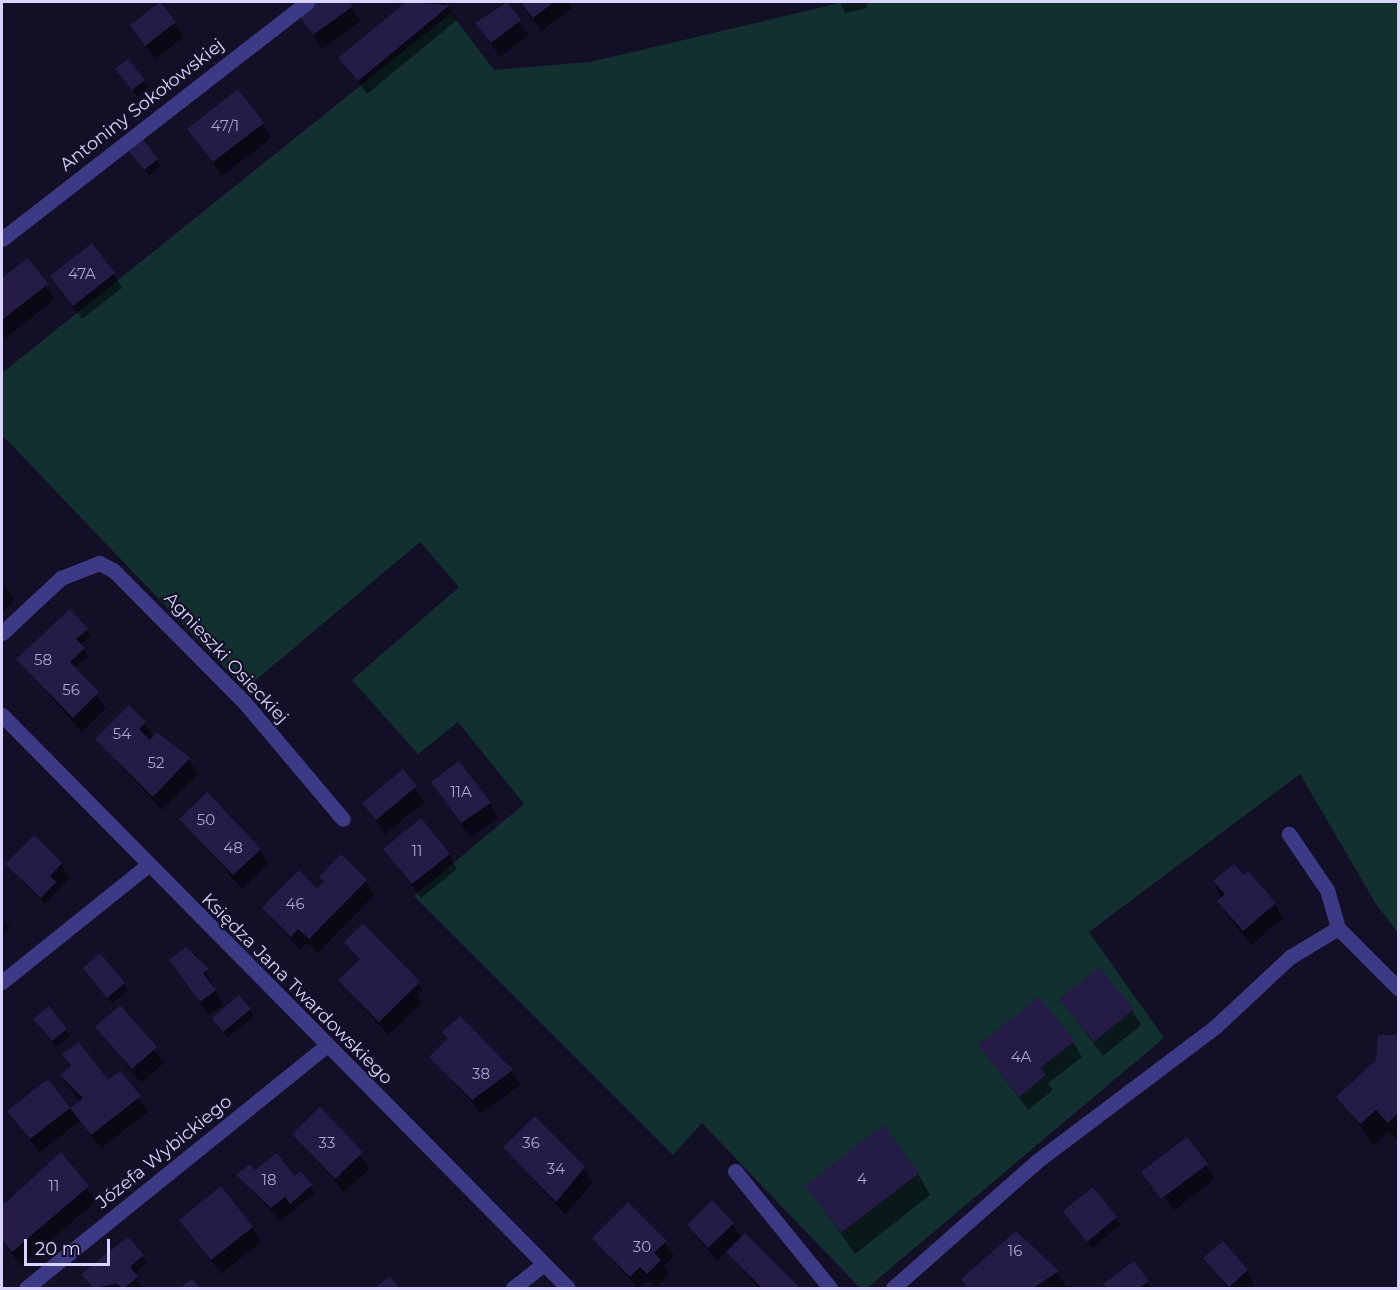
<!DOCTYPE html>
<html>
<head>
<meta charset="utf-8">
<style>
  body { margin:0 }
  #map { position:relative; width:1400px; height:1290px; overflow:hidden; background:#130f26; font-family:Montserrat,sans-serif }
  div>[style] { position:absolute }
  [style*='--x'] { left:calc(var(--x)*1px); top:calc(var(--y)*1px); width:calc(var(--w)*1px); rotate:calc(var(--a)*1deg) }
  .green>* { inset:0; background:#12302f }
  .shadow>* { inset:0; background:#0007 }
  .building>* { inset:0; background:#241b47 }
  .service>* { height:15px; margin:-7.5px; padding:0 7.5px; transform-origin:7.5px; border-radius:7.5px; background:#3d3a85 }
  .minor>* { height:15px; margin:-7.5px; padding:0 7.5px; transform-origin:7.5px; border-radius:7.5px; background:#3d3a85 }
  span { translate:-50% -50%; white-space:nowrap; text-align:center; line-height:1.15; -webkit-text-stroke:4.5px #130f26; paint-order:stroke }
  .number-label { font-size:15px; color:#aca6d1 }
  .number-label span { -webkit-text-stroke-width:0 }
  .street-label { font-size:18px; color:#d9d4ff }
  .frame { position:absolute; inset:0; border:3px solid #d9d4ff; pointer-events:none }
  .scale { position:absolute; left:24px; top:1239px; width:86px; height:27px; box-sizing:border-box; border:3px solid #d9d4ff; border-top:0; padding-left:8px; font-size:18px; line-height:21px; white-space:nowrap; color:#d9d4ff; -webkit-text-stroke:4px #130f26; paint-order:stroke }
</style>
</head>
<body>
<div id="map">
  <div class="green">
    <div style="clip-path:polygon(844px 2px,1398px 2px,1398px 933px,1376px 904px,1300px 774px,1089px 932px,1164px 1038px,867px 1288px,860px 1288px,702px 1123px,673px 1155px,414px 896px,524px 804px,458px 722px,418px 754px,352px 680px,459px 587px,420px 542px,245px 689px,2px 435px,2px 373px,451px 13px,494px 70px,590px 62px)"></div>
  </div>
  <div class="shadow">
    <div style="clip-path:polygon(318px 2px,348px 2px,360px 21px,322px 49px,300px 15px)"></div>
    <div style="clip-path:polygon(408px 2px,445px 2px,457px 20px,367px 94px,340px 58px)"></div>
    <div style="clip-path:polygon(505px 2px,528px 35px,500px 57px,477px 23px)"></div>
    <div style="clip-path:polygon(519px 2px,568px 2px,572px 8px,542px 31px)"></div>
    <div style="clip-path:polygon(840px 2px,866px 2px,867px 8px,845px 13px)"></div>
    <div style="clip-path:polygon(174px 23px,183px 37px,155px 59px,132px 26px)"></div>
    <div style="clip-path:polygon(128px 61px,148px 88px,137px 96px,121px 76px)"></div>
    <div style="clip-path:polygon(263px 124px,271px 138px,222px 176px,189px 129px)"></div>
    <div style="clip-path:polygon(134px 158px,156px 159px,160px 166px,149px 175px)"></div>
    <div style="clip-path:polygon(28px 260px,55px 299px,2px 341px,2px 281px)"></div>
    <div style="clip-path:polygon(114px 274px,122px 288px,82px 319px,52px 276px)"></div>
    <div style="clip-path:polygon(2px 581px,15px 600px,2px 613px)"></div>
    <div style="clip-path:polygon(87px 630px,90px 636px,80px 645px,88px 656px,74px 668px,106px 708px,82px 732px,18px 659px)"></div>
    <div style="clip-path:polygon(145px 723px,153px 738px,157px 734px,189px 759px,198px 774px,162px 810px,97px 740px)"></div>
    <div style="clip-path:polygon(403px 771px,424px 802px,385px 834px,364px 803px)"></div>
    <div style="clip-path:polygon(433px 782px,489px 803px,498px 818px,470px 837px)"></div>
    <div style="clip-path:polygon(181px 819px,260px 850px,268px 864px,242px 889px)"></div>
    <div style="clip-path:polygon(385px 849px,449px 854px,457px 869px,421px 898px)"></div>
    <div style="clip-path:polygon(61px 864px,69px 878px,45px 904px,7px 865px)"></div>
    <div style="clip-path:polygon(321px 877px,366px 881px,374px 895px,318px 953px,307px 943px,300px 950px,263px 908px,317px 891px,325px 883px)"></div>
    <div style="clip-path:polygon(1215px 882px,1275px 904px,1283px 918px,1252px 945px,1227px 916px)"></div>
    <div style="clip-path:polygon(2px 917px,10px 928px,2px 935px)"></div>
    <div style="clip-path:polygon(363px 926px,423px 990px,417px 996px,422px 1003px,388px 1035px,340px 980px,361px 960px,346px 942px)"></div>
    <div style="clip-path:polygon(196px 953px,223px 1005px,209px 1015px,171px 960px)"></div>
    <div style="clip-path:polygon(85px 968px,124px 984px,128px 991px,112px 1003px)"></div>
    <div style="clip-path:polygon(1061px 1000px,1132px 1010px,1141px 1025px,1103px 1056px)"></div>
    <div style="clip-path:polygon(120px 1007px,164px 1063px,141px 1083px,97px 1027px)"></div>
    <div style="clip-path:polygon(250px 1009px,254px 1016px,228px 1037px,217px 1025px)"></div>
    <div style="clip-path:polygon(39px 1026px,66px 1029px,70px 1036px,56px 1047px)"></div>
    <div style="clip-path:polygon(444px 1032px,511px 1071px,520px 1085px,481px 1113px,431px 1057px,449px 1040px)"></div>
    <div style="clip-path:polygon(1380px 1036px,1398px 1037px,1398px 1141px,1389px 1131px,1374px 1145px,1338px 1097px,1378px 1060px)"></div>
    <div style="clip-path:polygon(1073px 1042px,1082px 1057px,1048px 1083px,1053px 1090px,1028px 1110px,980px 1046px)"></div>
    <div style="clip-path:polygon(64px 1055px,108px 1082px,120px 1073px,148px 1112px,101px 1148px,80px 1121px,39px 1153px,9px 1111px,48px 1081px,70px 1110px,80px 1102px,61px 1076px,71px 1068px)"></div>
    <div style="clip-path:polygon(320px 1109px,370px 1168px,344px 1192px,294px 1134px)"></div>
    <div style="clip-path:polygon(505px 1147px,584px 1168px,593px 1182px,565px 1215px)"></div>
    <div style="clip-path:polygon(61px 1154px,96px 1201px,21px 1266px,2px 1241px,2px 1207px)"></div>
    <div style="clip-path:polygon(1206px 1165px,1215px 1179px,1174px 1210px,1143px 1172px)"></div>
    <div style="clip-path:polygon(255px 1172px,295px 1178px,300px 1173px,315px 1193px,280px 1221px,238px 1175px)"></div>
    <div style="clip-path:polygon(918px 1173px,930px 1195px,855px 1254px,807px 1187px)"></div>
    <div style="clip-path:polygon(1093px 1189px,1120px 1225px,1092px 1248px,1065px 1212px)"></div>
    <div style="clip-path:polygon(181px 1220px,252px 1227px,261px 1242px,221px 1274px)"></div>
    <div style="clip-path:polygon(733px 1224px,742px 1239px,745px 1235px,798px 1288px,758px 1288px,727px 1251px,717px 1261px,688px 1226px)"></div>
    <div style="clip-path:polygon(1016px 1233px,1057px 1272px,1067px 1288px,968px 1288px,963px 1280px)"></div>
    <div style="clip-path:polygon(594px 1238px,665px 1242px,674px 1256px,664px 1266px,669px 1275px,656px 1287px,649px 1281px,637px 1288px)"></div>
    <div style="clip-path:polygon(128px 1239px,147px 1263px,134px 1274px,143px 1288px,91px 1288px,82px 1274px)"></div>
    <div style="clip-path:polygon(1205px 1258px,1247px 1271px,1255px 1286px,1227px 1288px)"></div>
    <div style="clip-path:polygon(1134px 1263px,1152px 1288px,1108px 1288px,1105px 1285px)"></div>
  </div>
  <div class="building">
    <div style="clip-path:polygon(160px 2px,176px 22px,145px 46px,130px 25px)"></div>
    <div style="clip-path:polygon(315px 2px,350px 2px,353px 6px,313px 35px,298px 14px)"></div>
    <div style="clip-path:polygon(406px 2px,450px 5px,358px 81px,338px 58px)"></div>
    <div style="clip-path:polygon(507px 2px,521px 20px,491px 43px,475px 23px)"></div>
    <div style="clip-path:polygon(520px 2px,554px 2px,533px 18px)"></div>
    <div style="clip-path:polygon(128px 59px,145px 80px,132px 90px,115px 69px)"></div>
    <div style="clip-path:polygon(238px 89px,264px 123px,213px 162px,187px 129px)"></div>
    <div style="clip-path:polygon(143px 139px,158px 159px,144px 170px,129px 151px)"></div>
    <div style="clip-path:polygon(92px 243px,115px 273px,73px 306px,50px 276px)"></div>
    <div style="clip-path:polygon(28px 258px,48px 284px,2px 320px,2px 278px)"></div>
    <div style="clip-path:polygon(70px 609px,88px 629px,76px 639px,85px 648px,70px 662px,99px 692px,73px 718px,16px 659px)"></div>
    <div style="clip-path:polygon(129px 705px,146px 722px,139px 729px,150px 740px,157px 732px,190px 758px,153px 797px,95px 739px)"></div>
    <div style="clip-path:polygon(459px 761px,491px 803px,461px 823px,431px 782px)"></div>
    <div style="clip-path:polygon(403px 769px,417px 786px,376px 820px,362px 803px)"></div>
    <div style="clip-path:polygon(207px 792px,261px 849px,233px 875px,179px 819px)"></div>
    <div style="clip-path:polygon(421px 818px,450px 854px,412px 884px,383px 849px)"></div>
    <div style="clip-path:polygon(34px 835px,62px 863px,50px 876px,56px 882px,41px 898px,5px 864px)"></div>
    <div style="clip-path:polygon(341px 854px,367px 880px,309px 939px,298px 929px,291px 937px,262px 908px,299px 870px,317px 889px,324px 881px,319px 877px)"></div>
    <div style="clip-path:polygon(1234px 864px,1244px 875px,1248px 871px,1276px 903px,1243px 931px,1217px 901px,1225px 894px,1213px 881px)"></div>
    <div style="clip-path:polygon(363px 923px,420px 982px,379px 1022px,338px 980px,360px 959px,344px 942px)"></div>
    <div style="clip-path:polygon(186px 947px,209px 969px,203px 973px,216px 990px,200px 1002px,169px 960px)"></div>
    <div style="clip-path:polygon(100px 953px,125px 983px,107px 998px,83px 968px)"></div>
    <div style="clip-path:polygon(1099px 967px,1134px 1009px,1094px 1042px,1059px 999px)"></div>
    <div style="clip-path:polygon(239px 995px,251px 1009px,223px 1032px,212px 1018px)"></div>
    <div style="clip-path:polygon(1039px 997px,1075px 1041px,1040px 1068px,1046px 1075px,1019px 1097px,978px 1045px)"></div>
    <div style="clip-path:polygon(120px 1005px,157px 1047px,132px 1069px,95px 1027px)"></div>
    <div style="clip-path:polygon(49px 1006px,67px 1029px,52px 1041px,33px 1019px)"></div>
    <div style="clip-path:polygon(460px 1016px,513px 1070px,472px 1100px,429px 1057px,448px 1038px,442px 1032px)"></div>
    <div style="clip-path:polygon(1378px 1035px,1398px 1035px,1398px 1113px,1388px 1123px,1376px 1110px,1360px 1124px,1336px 1097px,1376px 1060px)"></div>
    <div style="clip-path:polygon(79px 1042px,108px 1080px,120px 1071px,141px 1096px,91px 1135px,70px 1108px,83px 1098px,60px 1075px,71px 1066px,62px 1054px)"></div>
    <div style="clip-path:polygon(48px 1079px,70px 1108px,30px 1139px,7px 1111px)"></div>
    <div style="clip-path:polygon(320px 1107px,363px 1152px,335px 1179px,292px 1134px)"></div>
    <div style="clip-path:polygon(535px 1116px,585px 1167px,556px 1202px,503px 1147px)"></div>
    <div style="clip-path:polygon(883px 1125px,919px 1173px,841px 1233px,805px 1186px)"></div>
    <div style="clip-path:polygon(1187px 1137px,1208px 1164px,1161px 1199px,1141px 1172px)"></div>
    <div style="clip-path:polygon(61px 1152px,89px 1186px,12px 1252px,2px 1239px,2px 1206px)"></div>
    <div style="clip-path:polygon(277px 1153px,294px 1176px,301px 1171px,312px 1185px,290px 1204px,285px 1197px,271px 1208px,236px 1175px,250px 1164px,255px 1170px)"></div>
    <div style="clip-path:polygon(221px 1186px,253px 1227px,211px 1260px,179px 1220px)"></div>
    <div style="clip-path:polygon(1093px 1187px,1117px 1217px,1087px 1242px,1063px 1211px)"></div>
    <div style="clip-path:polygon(712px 1200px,734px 1223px,708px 1248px,687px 1225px)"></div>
    <div style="clip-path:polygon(628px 1202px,667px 1241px,654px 1253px,661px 1260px,647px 1274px,640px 1267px,630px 1277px,592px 1238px)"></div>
    <div style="clip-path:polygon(1016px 1231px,1059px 1271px,1033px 1288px,967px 1288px,961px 1279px)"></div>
    <div style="clip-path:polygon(745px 1233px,800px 1288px,762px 1288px,726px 1252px)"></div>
    <div style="clip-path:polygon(128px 1237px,144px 1255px,130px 1267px,138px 1277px,124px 1288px,116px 1284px,93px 1288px,81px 1274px)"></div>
    <div style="clip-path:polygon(1223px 1241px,1248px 1270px,1229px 1287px,1203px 1258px)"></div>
    <div style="clip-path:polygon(1134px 1261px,1149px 1281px,1140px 1288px,1107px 1288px,1103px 1284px)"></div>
    <div style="clip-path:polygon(390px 1276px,399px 1288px,375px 1288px)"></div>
    <div style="clip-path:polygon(192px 1279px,200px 1288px,180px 1288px)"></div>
  </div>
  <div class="service">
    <div style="--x:735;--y:1171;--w:151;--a:50.9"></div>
    <div style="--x:893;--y:1288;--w:192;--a:-41.4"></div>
    <div style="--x:1037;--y:1161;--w:224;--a:-37"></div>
    <div style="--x:1216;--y:1026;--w:101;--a:-43"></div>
    <div style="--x:1290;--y:957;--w:56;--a:-31.1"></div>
    <div style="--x:1338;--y:928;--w:40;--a:-106"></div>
    <div style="--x:1327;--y:890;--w:68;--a:-124.2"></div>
  </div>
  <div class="minor">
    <div style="--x:2;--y:239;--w:386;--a:-37.8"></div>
    <div style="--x:2;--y:633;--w:81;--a:-43"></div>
    <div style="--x:61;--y:578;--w:41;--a:-21.5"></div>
    <div style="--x:99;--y:563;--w:16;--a:27"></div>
    <div style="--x:113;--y:570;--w:186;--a:45.2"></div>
    <div style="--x:244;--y:702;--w:153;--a:49.8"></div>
    <div style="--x:2;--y:715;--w:805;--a:45.35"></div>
    <div style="--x:1338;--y:928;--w:85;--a:45"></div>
    <div style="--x:2;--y:982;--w:186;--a:-38.7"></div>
    <div style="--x:26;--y:1288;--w:385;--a:-38.9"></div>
    <div style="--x:513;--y:1288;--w:39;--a:-38"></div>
  </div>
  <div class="number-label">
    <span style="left:225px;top:126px">47/1</span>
    <span style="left:82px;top:274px">47A</span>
    <span style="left:43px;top:660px">58</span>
    <span style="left:71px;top:690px">56</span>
    <span style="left:122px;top:734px">54</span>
    <span style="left:156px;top:763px">52</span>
    <span style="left:461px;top:792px">11A</span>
    <span style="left:206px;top:820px">50</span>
    <span style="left:233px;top:848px">48</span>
    <span style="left:417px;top:851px">11</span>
    <span style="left:295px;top:904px">46</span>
    <span style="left:1021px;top:1057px">4A</span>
    <span style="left:481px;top:1074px">38</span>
    <span style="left:327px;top:1143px">33</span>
    <span style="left:531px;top:1143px">36</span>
    <span style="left:556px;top:1169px">34</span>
    <span style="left:862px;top:1179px">4</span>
    <span style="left:269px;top:1180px">18</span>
    <span style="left:54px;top:1186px">11</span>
    <span style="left:642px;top:1247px">30</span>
    <span style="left:1015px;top:1251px">16</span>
  </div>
  <div class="street-label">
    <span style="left:142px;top:105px;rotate:-38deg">Antoniny Sokołowskiej</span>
    <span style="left:226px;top:658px;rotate:47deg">Agnieszki Osieckiej</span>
    <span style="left:297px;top:989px;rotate:45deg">Księdza Jana Twardowskiego</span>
    <span style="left:164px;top:1152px;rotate:-39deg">Józefa Wybickiego</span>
  </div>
  <div class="frame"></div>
  <div class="scale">20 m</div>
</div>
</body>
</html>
